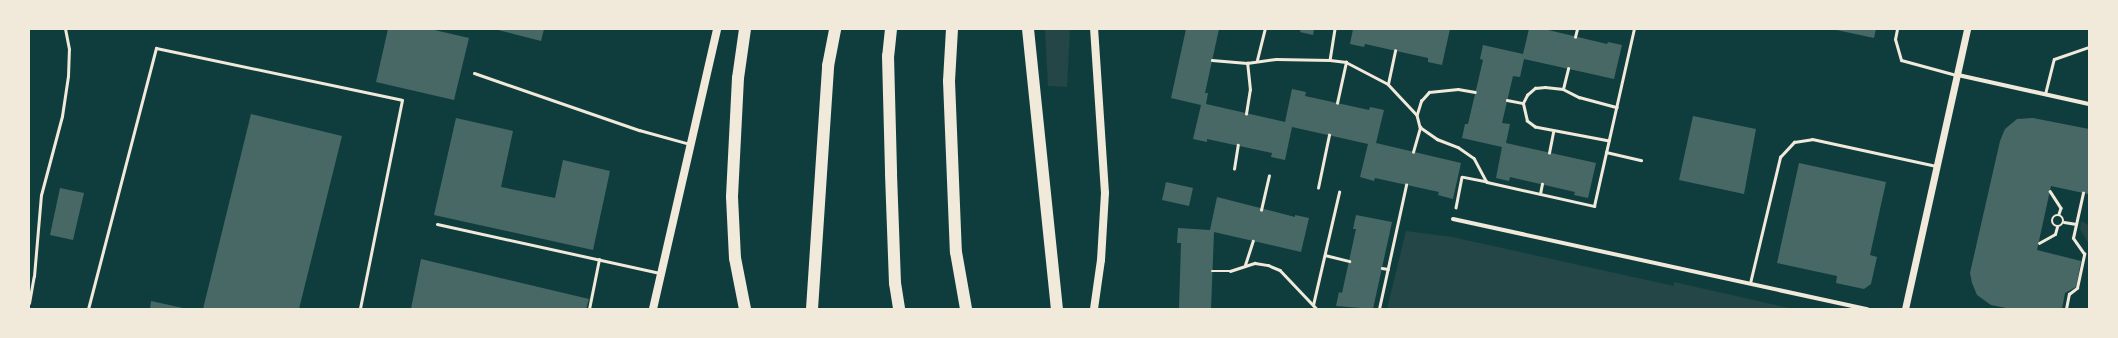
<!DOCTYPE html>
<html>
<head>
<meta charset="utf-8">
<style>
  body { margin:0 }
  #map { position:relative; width:2118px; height:338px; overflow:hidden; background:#0f3d3e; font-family:Inter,sans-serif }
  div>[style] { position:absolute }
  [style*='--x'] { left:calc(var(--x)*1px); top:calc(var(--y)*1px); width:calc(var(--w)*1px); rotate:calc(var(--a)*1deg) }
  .green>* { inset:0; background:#244646 }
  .building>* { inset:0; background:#486865 }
  .path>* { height:2.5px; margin:-1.25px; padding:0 1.25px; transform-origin:1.25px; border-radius:1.25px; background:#f1e9da }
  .path>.ring { margin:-1.25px; padding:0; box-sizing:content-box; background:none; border:2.5px solid #f1e9da; border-radius:50% }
  .service>* { height:3px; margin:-1.5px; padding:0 1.5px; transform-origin:1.5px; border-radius:1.5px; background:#f1e9da }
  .minor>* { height:4px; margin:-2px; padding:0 2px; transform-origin:2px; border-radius:2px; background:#f1e9da }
  .tertiary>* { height:7px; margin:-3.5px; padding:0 3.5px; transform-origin:3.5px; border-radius:3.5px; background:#f1e9da }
  .secondary>* { height:8px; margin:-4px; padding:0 4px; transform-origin:4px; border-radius:4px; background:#f1e9da }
  .motorway>* { height:12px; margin:-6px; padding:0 6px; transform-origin:6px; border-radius:6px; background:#f1e9da }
  span { translate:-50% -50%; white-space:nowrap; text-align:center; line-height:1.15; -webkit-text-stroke:4px #f1e9da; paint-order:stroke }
  .frame { position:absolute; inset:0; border:30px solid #f1e9da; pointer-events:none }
</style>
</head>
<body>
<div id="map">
  <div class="green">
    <div style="clip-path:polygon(1045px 29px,1070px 29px,1067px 87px,1048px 86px)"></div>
    <div style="clip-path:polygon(2081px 221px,2089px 225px,2089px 244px,2080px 229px)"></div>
    <div style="clip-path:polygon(1406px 231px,1452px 237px,1674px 286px,1674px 282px,1793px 309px,1387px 309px)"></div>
  </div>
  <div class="building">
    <div style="clip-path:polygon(388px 29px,430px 29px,469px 38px,454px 100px,376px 82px)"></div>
    <div style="clip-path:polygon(494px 29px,544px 29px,541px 41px)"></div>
    <div style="clip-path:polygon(1186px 29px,1219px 29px,1205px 93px,1208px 93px,1206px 104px,1285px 122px,1292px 89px,1306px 92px,1305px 96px,1369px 110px,1370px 107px,1384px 110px,1376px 143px,1461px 163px,1453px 199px,1438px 195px,1439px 192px,1375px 178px,1374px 181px,1360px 177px,1368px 144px,1292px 127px,1285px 160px,1271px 157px,1272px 153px,1207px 139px,1207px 142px,1193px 139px,1201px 105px,1171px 98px)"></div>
    <div style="clip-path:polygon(1301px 29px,1314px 29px,1313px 35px,1300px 32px)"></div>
    <div style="clip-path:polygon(1353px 29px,1450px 29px,1442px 65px,1428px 62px,1428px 58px,1365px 44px,1364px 47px,1350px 44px)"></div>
    <div style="clip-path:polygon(1529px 29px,1544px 29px,1607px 44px,1608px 42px,1622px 45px,1614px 79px,1524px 59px,1520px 77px,1513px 76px,1502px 123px,1510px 124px,1506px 143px,1596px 163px,1588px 198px,1574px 195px,1575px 192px,1510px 177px,1509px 181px,1496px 178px,1502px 147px,1462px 138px,1465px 124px,1468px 124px,1483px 60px,1480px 59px,1483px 45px,1523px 54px)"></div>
    <div style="clip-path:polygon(1832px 29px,1876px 29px,1874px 38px)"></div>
    <div style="clip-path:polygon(251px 114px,342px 136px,299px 309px,203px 309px)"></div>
    <div style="clip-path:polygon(1693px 116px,1756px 129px,1744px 194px,1679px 180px)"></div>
    <div style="clip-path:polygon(456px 118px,513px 131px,501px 187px,555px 198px,563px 160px,610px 171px,593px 250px,434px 215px)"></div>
    <div style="clip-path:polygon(2033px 118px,2089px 129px,2088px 194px,2051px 186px,2037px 250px,2081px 261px,2076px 287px,2065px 293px,2062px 309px,2011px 309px,1991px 305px,1977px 295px,1972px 283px,1970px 273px,2000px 141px,2005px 129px,2017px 119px)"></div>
    <div style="clip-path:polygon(1799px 163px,1886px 182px,1870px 255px,1877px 257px,1871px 284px,1864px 289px,1836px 283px,1837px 276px,1777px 263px)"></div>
    <div style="clip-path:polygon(1166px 182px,1193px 188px,1189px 206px,1162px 200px)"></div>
    <div style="clip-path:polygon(60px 188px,84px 193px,73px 240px,50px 235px)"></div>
    <div style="clip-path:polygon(1217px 197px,1295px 217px,1295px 215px,1309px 218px,1301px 252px,1214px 232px,1211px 309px,1179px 309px,1181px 243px,1177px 243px,1178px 228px,1210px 230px)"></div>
    <div style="clip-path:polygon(1356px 215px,1392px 222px,1373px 309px,1336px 306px,1339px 292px,1342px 293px,1356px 229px,1353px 229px)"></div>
    <div style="clip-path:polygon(421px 259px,589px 299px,586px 309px,411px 309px)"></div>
    <div style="clip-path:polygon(151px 301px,183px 308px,182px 309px,150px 309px)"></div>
  </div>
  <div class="path">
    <div style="--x:1335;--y:29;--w:31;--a:99"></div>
    <div style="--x:1330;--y:60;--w:16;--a:7"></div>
    <div style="--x:1346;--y:62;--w:47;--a:27.6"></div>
    <div style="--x:1388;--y:84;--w:42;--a:46.9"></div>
    <div style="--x:1417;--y:115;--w:12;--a:76"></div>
    <div style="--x:1420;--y:127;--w:21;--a:35"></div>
    <div style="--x:1437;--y:139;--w:22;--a:21"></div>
    <div style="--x:1458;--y:147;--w:19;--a:35"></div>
    <div style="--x:1474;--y:158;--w:27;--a:62"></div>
    <div style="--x:1487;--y:182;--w:25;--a:-169"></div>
    <div style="--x:1462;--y:177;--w:31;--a:101"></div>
    <div style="--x:1575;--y:37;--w:8;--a:-76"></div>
    <div style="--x:1212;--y:60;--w:35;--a:5"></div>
    <div style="--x:1247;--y:63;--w:29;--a:-8"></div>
    <div style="--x:1276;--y:59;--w:54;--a:1.1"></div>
    <div style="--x:1257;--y:60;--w:32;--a:-76"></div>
    <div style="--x:1388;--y:84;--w:34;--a:-78"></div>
    <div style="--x:1563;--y:89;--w:21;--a:-76"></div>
    <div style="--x:1507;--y:100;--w:16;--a:11"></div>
    <div style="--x:1337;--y:103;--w:42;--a:-77.6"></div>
    <div style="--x:1246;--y:114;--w:24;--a:-81"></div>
    <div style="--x:1250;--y:90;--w:27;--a:-96"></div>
    <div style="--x:1417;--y:114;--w:14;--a:-73"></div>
    <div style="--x:1421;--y:101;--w:12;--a:-48"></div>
    <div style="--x:1429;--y:92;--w:29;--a:-6"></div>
    <div style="--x:1458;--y:89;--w:17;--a:10"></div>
    <div style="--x:1609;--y:141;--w:75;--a:-169.3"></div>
    <div style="--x:1535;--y:127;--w:10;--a:-143"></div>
    <div style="--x:1527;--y:121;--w:18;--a:-103"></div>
    <div style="--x:1523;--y:103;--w:9;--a:-63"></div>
    <div style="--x:1527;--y:95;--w:11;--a:-41"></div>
    <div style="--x:1535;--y:88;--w:10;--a:-6"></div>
    <div style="--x:1545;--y:87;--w:18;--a:6"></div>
    <div style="--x:1563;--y:89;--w:18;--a:27"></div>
    <div style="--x:1579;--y:97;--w:39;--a:15"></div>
    <div style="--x:1413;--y:152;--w:26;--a:-74"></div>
    <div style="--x:1606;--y:152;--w:36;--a:13"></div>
    <div style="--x:1549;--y:153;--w:21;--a:-79"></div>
    <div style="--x:1234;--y:169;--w:24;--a:-81"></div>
    <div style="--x:1487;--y:182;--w:110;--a:12.6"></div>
    <div style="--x:1594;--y:206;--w:181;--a:-77.3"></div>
    <div style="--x:1318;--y:188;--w:54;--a:-78.3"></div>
    <div style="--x:2050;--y:191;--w:20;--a:57"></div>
    <div style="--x:2061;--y:208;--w:6;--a:108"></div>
    <div style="--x:1540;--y:194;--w:10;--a:-79"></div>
    <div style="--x:1261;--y:210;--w:35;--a:-77"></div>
    <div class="ring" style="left:2052px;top:215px;width:9.5px;height:9.5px"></div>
    <div style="--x:2064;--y:222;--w:12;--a:9"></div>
    <div style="--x:2039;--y:243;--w:18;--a:-29"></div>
    <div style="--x:2055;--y:234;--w:7;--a:-74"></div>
    <div style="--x:1325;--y:255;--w:25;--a:14"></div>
    <div style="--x:1245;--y:265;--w:25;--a:-72"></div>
    <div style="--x:1382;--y:268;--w:6;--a:9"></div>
    <div style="--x:1212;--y:271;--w:18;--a:0"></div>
    <div style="--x:1230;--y:271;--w:26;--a:-18"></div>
    <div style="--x:1255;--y:263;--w:13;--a:9"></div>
    <div style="--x:1268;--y:265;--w:13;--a:23"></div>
    <div style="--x:1280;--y:270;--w:54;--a:46.5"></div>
    <div style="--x:1313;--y:305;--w:116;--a:-77"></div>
    <div style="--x:1379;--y:309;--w:127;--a:-77.7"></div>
    <div style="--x:2066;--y:309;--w:15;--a:-79"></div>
    <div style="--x:2069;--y:294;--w:10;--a:-37"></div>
    <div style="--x:2077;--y:288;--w:35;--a:-78"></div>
    <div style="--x:2084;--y:254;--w:19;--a:-125"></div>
    <div style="--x:2073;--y:238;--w:46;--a:-77.5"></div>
  </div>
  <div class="service">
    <div style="--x:1897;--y:29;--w:10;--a:101"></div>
    <div style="--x:1895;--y:39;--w:22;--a:74"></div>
    <div style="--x:1901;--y:60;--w:57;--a:15.3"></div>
    <div style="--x:474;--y:73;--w:175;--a:19.1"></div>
    <div style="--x:639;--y:130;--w:53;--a:15.4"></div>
    <div style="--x:2045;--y:94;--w:36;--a:-76"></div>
    <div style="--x:2054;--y:59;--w:37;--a:-19"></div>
    <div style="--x:437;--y:224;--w:228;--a:12.4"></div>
    <div style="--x:1750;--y:283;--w:130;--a:-76.6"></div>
    <div style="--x:1780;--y:157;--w:21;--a:-47"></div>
    <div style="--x:1794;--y:142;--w:18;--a:-9"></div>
    <div style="--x:1812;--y:139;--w:127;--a:12.3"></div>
    <div style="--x:29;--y:303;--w:27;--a:-80"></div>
    <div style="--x:34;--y:276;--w:81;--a:-85.1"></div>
    <div style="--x:41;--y:195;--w:82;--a:-75.1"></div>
    <div style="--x:62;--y:116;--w:40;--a:-81.5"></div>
    <div style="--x:68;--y:76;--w:27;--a:-88"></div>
    <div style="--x:69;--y:49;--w:20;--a:-101"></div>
    <div style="--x:88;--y:309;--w:270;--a:-75.4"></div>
    <div style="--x:156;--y:48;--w:251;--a:11.9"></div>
    <div style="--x:402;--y:100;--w:213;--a:101.4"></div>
    <div style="--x:589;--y:309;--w:51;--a:-78.7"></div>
  </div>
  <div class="minor">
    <div style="--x:1958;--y:75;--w:134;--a:12.5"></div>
    <div style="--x:1453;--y:219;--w:424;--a:12.3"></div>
  </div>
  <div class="tertiary">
    <div style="--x:1905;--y:309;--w:287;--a:-77.5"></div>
  </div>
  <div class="secondary">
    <div style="--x:653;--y:309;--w:287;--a:-77.1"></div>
    <div style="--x:1094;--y:309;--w:49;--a:-81.9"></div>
    <div style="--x:1101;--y:260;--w:67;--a:-86.6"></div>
    <div style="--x:1105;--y:193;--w:164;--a:-93.8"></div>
  </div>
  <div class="motorway">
    <div style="--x:745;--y:29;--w:49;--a:98.1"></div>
    <div style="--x:738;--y:78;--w:119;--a:92.9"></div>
    <div style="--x:732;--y:197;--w:61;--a:87.2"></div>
    <div style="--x:735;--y:258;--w:52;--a:78.9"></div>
    <div style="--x:891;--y:29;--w:27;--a:96"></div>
    <div style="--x:888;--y:56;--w:118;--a:88.5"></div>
    <div style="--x:891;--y:174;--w:109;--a:87.9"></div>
    <div style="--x:895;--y:283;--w:26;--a:81"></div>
    <div style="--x:952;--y:29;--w:52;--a:93.3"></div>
    <div style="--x:949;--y:81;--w:171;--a:87.7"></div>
    <div style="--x:956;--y:252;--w:58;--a:80"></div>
    <div style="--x:1028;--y:29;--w:281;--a:84.1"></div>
    <div style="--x:812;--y:309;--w:244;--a:-86.2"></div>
    <div style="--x:828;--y:66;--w:38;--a:-79"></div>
  </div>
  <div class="frame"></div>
</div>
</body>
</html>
